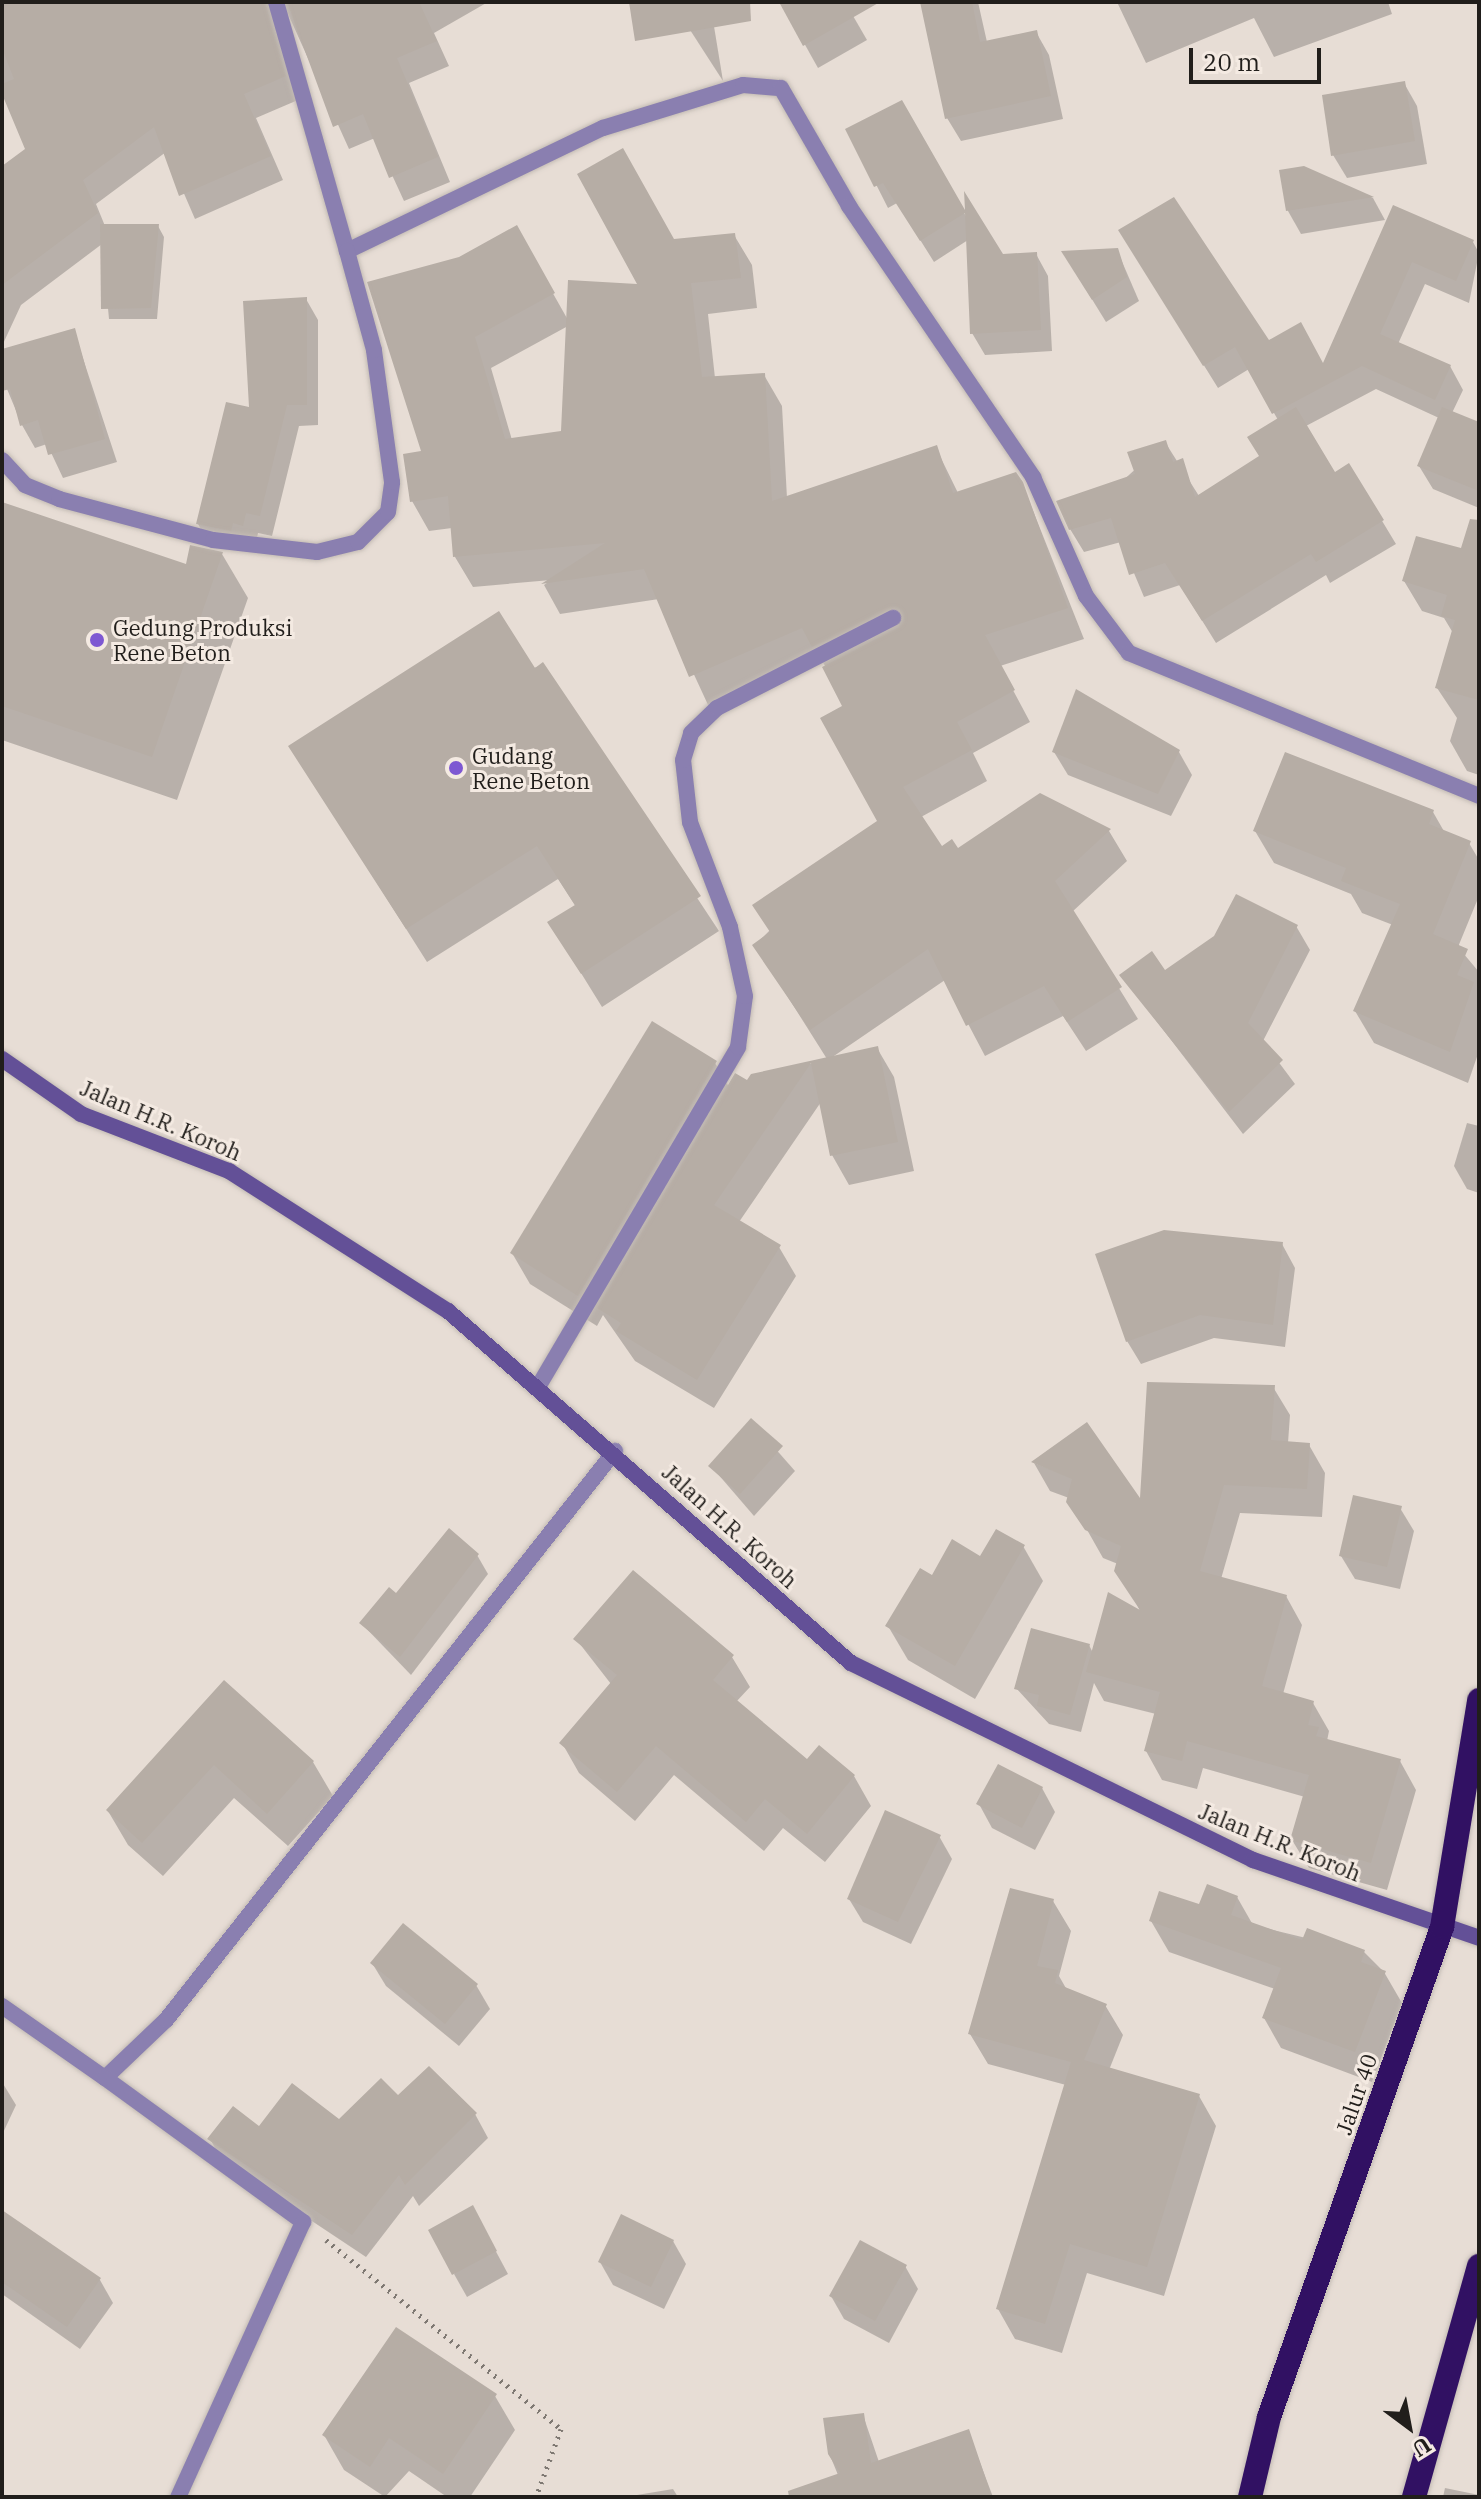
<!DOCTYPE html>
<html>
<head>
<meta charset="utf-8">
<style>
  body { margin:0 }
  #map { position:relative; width:1481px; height:2499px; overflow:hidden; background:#e7ddd5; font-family:"IBM Plex Serif",serif }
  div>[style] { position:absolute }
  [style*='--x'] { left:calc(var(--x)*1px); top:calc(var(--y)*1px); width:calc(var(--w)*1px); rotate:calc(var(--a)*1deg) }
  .shadow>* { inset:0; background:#0003 }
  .building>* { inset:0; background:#b6ada5 }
  .path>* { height:5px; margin-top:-2.5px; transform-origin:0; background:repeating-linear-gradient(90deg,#7e7872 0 2px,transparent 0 8px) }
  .roads { filter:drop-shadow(0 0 2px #c3bbb4) drop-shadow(0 0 2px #c3bbb4) }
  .street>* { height:16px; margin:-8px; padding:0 8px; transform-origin:8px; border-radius:8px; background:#8a7fb0 }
  .secondary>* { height:16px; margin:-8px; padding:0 8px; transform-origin:8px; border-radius:8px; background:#635097 }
  .highway>* { height:24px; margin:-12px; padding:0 12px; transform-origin:12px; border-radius:12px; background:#311163 }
  .dots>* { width:22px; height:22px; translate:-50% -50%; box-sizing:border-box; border:4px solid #f4eae2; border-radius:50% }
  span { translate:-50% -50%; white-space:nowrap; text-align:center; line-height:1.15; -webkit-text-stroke:6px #f4eae2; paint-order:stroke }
  .poi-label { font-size:22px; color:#211e1b }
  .left { translate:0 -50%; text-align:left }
  .street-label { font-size:22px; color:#211e1b }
  .frame { position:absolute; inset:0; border:4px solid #211e1b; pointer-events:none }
  .north { position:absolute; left:1369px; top:2387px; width:80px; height:80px; -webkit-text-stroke:6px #f4eae2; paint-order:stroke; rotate:148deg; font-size:22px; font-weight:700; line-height:32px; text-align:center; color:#211e1b }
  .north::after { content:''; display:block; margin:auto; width:28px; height:36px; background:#211e1b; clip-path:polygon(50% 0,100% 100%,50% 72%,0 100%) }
  .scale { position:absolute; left:1189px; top:48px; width:132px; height:36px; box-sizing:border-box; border:4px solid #211e1b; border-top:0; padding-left:10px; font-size:24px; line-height:28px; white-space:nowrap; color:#211e1b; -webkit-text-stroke:6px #f4eae2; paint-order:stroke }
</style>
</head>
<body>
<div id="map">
  <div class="shadow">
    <div style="clip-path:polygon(2px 2px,488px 2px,434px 33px,449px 66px,409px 83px,450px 182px,404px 201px,375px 138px,349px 149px,288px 14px,278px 29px,298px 100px,256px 118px,283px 180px,195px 219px,166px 152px,96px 204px,105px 226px,158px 226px,164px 237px,157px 319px,109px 319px,102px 244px,21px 305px,2px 346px,2px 168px,27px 150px,2px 88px)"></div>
    <div style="clip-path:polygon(672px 2px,710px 2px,723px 81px)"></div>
    <div style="clip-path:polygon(781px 2px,845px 2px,867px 40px,818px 68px)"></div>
    <div style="clip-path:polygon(922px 2px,978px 2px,987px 42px,1036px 32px,1049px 55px,1063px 119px,961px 141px,947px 118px)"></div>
    <div style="clip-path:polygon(1117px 2px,1388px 2px,1392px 14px,1274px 57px,1254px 18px,1146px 63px)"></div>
    <div style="clip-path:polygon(1404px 83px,1417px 106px,1427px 164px,1347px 178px,1333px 155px)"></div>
    <div style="clip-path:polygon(902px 103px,967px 218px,1002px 256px,1036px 254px,1048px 276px,1052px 351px,985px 355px,972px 333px,968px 240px,934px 262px,897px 203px,888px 208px,848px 129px)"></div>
    <div style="clip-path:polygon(1304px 168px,1373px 198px,1385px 220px,1301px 234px,1288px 211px,1281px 172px)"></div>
    <div style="clip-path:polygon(1394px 208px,1473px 242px,1479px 253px,1469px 303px,1425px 284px,1398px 344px,1450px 366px,1463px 390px,1452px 413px,1479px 424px,1479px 508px,1433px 489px,1419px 466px,1439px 418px,1376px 389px,1306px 426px,1334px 474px,1349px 466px,1396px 544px,1330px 583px,1326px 575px,1216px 643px,1180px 585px,1144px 597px,1121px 542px,1084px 552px,1070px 529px,1165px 442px,1199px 496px,1261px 457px,1278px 420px,1249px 369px,1218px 388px,1134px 253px,1268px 342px,1323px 366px)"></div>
    <div style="clip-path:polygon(evenodd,516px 228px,568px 320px,641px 286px,674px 241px,734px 235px,752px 265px,757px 308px,708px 314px,715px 378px,764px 375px,782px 406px,787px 498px,936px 448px,958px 493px,1022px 483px,1084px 639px,1000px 666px,1030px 722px,973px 753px,987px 781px,921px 817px,942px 849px,958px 851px,1040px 796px,1109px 831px,1127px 861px,1072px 912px,1138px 1019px,1086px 1051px,1063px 1016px,985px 1056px,945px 980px,831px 1058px,877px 1048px,894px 1077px,914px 1171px,849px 1185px,832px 1155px,821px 1102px,739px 1222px,779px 1247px,796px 1276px,714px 1408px,635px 1361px,603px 1315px,597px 1326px,530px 1284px,512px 1253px,715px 1063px,729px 1087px,827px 1059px,755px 945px,880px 821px,845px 706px,821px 658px,709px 707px,659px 599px,560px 614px,544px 585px,551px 580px,473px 587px,455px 557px,452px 528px,429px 531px,412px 501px,459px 259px,516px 228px,568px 326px,563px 433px,512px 440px,491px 368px,568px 326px)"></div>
    <div style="clip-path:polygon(1117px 250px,1139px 301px,1106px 322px,1077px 275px)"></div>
    <div style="clip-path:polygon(306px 299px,318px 320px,318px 425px,299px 426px,272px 536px,258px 533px,255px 546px,210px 545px,198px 524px)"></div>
    <div style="clip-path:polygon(74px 331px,117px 462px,63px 478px,47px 444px,35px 448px,22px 425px,2px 377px,2px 352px)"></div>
    <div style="clip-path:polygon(2px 504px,187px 567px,222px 554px,248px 598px,177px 800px,2px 740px)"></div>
    <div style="clip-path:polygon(1479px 556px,1479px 775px,1467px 771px,1450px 741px,1457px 718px,1437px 688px,1453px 633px,1444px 618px,1422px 611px,1404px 581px)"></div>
    <div style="clip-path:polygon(543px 665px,719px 931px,602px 1007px,550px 923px,576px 907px,558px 879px,427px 962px,291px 747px)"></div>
    <div style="clip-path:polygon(1077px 692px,1179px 752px,1192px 775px,1171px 816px,1068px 775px,1054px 752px)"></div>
    <div style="clip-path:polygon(1433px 812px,1445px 833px,1469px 843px,1479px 860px,1479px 896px,1458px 947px,1479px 972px,1479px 1051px,1468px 1083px,1374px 1043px,1355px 1011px,1393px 925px,1362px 913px,1351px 894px,1274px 863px,1255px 831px)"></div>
    <div style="clip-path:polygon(1296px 926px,1310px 950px,1263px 1041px,1295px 1084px,1243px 1134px,1122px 976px,1165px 972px)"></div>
    <div style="clip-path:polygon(1467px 1123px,1479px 1126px,1479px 1193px,1467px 1189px,1454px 1166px)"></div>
    <div style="clip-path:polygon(1282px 1244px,1295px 1268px,1285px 1347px,1214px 1338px,1141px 1364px,1127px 1341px)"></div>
    <div style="clip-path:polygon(1273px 1387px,1290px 1415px,1288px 1443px,1309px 1445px,1325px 1473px,1322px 1517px,1240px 1513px,1221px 1579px,1286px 1596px,1302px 1625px,1283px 1694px,1313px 1703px,1329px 1731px,1327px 1741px,1400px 1761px,1416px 1790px,1387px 1890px,1309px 1868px,1292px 1840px,1305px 1797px,1203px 1768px,1197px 1789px,1162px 1780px,1146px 1751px,1156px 1714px,1104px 1701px,1094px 1683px,1081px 1732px,1049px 1724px,1016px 1688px,1089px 1645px,1093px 1653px,1141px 1613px,1118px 1564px,1103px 1558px,1069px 1498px,1050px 1491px,1034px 1463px,1141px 1504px)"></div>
    <div style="clip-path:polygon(751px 1421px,795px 1471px,754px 1516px,711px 1466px)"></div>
    <div style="clip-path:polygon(1400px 1508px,1414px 1531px,1400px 1589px,1355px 1579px,1341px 1556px)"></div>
    <div style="clip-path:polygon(1023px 1546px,1043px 1581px,975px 1699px,908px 1660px,888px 1626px,932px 1577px)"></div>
    <div style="clip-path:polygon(477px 1555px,488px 1574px,411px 1675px,361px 1623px,396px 1595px)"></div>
    <div style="clip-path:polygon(576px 1639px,732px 1657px,750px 1687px,736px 1702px,807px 1762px,854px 1776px,871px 1806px,825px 1862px,783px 1828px,764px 1851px,674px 1775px,635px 1821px,579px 1773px,562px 1743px,611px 1684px)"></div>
    <div style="clip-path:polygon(224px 1683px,313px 1762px,333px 1796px,288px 1846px,234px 1798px,163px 1876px,128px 1845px,108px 1811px)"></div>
    <div style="clip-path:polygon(1042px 1788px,1055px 1812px,1035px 1850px,992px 1828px,979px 1804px)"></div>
    <div style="clip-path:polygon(939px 1836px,952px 1859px,911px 1944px,863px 1922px,849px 1899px)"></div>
    <div style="clip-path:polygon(1237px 1897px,1253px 1925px,1364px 1952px,1384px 1972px,1402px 2003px,1372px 2082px,1281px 2048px,1264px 2018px,1275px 1989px,1169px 1952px,1151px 1921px)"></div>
    <div style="clip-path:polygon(1053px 1901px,1071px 1931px,1059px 1976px,1067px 1990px,1105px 2005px,1123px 2035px,1109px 2070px,1199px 2096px,1216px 2126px,1164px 2296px,1087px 2273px,1062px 2353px,1015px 2339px,998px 2309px,1066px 2085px,988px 2064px,970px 2034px)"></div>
    <div style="clip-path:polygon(372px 1963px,476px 1985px,490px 2009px,459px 2046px,386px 1986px)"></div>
    <div style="clip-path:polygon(2px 2082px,16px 2105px,2px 2135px)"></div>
    <div style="clip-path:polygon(398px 2098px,475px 2114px,488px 2138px,419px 2206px,413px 2196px,366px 2257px,223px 2162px,210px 2139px,339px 2122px)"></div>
    <div style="clip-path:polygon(2px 2216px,100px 2280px,113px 2303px,80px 2349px,2px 2294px)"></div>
    <div style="clip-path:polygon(485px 2231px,508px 2274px,467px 2297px,454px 2274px)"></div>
    <div style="clip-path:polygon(673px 2241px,686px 2264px,664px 2309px,613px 2285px,600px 2262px)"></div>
    <div style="clip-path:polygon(905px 2266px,918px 2289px,889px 2343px,844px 2319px,831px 2296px)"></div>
    <div style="clip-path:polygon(495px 2396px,515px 2430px,470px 2497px,447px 2497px,409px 2471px,385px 2497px,344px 2470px,324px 2435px)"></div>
    <div style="clip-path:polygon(863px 2415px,879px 2462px,968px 2431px,993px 2497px,847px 2497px,829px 2453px)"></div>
    <div style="clip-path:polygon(1445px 2488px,1479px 2495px,1479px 2497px,1443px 2497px)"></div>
    <div style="clip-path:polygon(673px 2489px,678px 2497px,625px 2497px)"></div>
  </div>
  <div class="building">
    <div style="clip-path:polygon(2px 2px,265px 2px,286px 76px,244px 94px,271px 156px,179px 196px,154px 127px,83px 180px,98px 213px,2px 285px,2px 166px,25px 149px,2px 94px,2px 84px,14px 79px,2px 48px)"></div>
    <div style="clip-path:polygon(287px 2px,419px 2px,437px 41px,397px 58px,438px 157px,389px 178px,363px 114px,333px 127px)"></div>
    <div style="clip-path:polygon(629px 2px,750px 2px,751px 21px,635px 41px)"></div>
    <div style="clip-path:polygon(779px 2px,880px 2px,803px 46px)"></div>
    <div style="clip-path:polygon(920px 2px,972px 2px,980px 42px,1037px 30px,1051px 96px,945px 119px)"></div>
    <div style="clip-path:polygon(1405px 81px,1415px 141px,1331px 156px,1322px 95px)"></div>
    <div style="clip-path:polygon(902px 100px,965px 210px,964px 191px,1003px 254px,1037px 252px,1041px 330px,970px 334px,965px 213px,920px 241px,883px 183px,874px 187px,845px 129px)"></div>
    <div style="clip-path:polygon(623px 148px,674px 239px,735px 233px,741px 278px,691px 283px,702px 377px,765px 373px,772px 501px,937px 445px,953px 493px,1016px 472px,1023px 482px,1068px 608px,985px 635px,1015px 690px,957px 722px,972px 750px,903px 787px,942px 846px,952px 839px,958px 848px,1040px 793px,1111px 829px,1055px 881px,1122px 987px,1067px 1022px,1044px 986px,966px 1026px,928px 949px,810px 1030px,752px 945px,770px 932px,752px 905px,877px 821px,820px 718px,842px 706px,822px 667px,899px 627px,900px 609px,812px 647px,802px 628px,689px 677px,644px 569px,541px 584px,605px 543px,453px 557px,448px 496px,410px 502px,403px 454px,421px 451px,367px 282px,459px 257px,517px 225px,555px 293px,475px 337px,505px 439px,561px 431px,568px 280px,637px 284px,577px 174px)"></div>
    <div style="clip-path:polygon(1304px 166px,1374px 197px,1286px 211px,1279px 170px)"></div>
    <div style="clip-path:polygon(1174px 197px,1269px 340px,1301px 322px,1323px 363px,1393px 205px,1474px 240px,1456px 281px,1412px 262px,1380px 334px,1451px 365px,1435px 400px,1362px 366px,1272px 414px,1235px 347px,1203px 366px,1118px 230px)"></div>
    <div style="clip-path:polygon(100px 224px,159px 224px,151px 308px,101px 309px)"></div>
    <div style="clip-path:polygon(1118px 248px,1127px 277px,1092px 300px,1061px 251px)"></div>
    <div style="clip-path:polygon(307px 297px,307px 405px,287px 405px,260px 516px,246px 513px,243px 526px,233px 523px,231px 531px,196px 524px,226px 402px,249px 407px,243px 301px)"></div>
    <div style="clip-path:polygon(75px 328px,105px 439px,48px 455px,38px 420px,20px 426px,10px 389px,2px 391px,2px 349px)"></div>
    <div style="clip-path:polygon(1296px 407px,1335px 472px,1349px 463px,1384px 520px,1316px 562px,1311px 554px,1202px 621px,1165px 563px,1129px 575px,1111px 518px,1069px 530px,1056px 501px,1135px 474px,1127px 452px,1166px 440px,1173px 462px,1183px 458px,1195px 497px,1259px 456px,1247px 437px)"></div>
    <div style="clip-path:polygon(1442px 407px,1479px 422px,1479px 491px,1417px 466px)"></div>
    <div style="clip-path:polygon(2px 502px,186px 564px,190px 545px,223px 552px,152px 757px,2px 706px)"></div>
    <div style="clip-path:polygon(1470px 519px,1479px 520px,1479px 700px,1435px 688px,1455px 620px,1441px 616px,1447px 595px,1402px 581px,1416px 536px,1461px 548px)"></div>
    <div style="clip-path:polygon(499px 611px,535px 668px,543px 662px,701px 896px,581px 974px,547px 922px,575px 905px,537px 846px,406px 929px,288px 746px)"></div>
    <div style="clip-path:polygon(1076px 689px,1180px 750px,1158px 794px,1052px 752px)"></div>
    <div style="clip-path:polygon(1285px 752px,1434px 810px,1429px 824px,1471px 841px,1433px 934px,1468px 949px,1457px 975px,1474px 982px,1450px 1052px,1353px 1011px,1400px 904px,1341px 881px,1346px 868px,1253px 831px)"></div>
    <div style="clip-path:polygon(1236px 894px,1298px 925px,1248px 1023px,1283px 1060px,1229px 1112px,1119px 975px,1152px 951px,1165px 970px,1214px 936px)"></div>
    <div style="clip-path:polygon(652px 1021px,717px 1061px,578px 1296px,510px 1253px)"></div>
    <div style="clip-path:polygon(878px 1046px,898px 1142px,830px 1156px,811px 1063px,714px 1205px,781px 1245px,697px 1380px,616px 1331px,621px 1323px,597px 1308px,735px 1073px,747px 1080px,751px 1074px)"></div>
    <div style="clip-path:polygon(1164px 1230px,1283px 1242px,1273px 1325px,1200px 1315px,1126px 1342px,1095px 1254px)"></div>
    <div style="clip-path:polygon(1147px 1382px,1275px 1385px,1271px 1440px,1310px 1443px,1307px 1489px,1224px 1485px,1200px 1571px,1287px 1595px,1262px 1686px,1314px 1701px,1308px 1725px,1319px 1727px,1316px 1736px,1401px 1759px,1371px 1863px,1290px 1840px,1309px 1775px,1187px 1741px,1182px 1761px,1144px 1751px,1160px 1692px,1086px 1672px,1108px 1592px,1140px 1610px,1114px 1571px,1121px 1546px,1085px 1530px,1066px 1502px,1072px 1479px,1031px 1462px,1087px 1422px,1140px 1498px)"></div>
    <div style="clip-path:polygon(751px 1418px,783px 1446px,740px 1494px,708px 1466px)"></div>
    <div style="clip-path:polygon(1353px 1495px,1402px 1506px,1387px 1567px,1339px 1556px)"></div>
    <div style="clip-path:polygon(449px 1528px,479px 1554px,400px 1657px,359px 1623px,389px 1587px,396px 1593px)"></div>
    <div style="clip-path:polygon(996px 1529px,1025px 1545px,955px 1666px,885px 1626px,920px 1568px,932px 1575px,952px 1539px,980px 1556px)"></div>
    <div style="clip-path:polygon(633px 1570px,734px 1655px,713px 1680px,807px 1759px,819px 1745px,855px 1775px,807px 1834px,765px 1799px,746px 1822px,656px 1746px,617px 1792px,559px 1743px,617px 1675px,573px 1639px)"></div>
    <div style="clip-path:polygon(1031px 1628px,1090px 1644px,1070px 1715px,1037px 1706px,1039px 1695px,1014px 1689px)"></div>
    <div style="clip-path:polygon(224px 1680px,314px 1761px,267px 1814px,214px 1765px,142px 1843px,106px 1810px)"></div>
    <div style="clip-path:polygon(998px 1764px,1043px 1787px,1022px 1828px,976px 1804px)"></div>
    <div style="clip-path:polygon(885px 1810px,941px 1835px,898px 1922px,847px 1899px)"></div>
    <div style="clip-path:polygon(1207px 1884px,1238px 1896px,1231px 1915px,1302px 1940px,1307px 1928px,1365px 1950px,1361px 1962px,1386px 1971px,1355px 2052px,1262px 2018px,1281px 1968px,1149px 1921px,1159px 1891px,1199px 1904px)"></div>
    <div style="clip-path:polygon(1010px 1888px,1054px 1899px,1037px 1966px,1058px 1970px,1055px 1983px,1107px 2004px,1084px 2060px,1200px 2094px,1147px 2267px,1070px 2244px,1045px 2324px,996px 2309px,1071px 2062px,968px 2034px)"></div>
    <div style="clip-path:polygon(403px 1923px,478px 1984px,445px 2024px,370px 1963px)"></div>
    <div style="clip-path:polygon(429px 2066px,477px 2113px,405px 2185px,399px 2175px,352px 2235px,207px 2139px,233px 2106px,259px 2126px,292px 2083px,339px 2119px,381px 2078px,398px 2095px)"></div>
    <div style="clip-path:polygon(473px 2205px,497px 2251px,452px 2275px,428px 2230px)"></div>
    <div style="clip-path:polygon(2px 2210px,101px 2278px,67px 2327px,2px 2282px)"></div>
    <div style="clip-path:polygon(621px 2214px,674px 2240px,651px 2287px,598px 2262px)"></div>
    <div style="clip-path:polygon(860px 2240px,907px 2265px,875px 2321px,829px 2296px)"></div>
    <div style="clip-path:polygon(396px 2327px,497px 2394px,443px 2474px,389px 2438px,370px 2467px,322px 2435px)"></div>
    <div style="clip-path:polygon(864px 2413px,871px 2463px,969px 2429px,992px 2497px,789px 2497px,788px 2491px,840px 2473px,828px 2454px,823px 2418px)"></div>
  </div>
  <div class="path">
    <div style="--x:326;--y:2240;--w:302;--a:38.8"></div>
    <div style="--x:561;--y:2429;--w:72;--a:110.2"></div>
  </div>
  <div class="roads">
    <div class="street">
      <div style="--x:276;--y:2;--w:259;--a:74.1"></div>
      <div style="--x:347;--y:251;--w:284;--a:-25.7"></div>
      <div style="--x:603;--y:128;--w:146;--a:-17.1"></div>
      <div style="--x:743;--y:85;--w:38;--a:5"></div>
      <div style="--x:781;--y:88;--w:136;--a:60"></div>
      <div style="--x:849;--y:206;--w:328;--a:55.8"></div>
      <div style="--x:1033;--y:477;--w:130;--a:66"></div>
      <div style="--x:1086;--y:596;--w:71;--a:53"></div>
      <div style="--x:1129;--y:653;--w:378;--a:22.2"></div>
      <div style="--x:2;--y:460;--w:34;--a:47"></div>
      <div style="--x:25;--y:485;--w:37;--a:22"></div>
      <div style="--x:59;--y:499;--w:159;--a:14.9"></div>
      <div style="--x:213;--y:540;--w:105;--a:6.6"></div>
      <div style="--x:317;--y:552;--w:42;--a:-13.7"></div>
      <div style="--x:358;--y:542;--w:42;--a:-45"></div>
      <div style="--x:388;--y:512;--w:30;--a:-82"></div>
      <div style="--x:392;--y:482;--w:133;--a:-97.8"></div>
      <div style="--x:374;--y:350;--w:103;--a:-105.3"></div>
      <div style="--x:538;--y:1387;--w:394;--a:-59.5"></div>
      <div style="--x:738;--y:1047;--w:51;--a:-82.2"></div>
      <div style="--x:745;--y:996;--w:71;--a:-102.3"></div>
      <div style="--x:730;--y:927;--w:112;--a:-110.9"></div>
      <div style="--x:690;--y:822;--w:62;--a:-96.4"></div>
      <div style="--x:683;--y:760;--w:28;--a:-73"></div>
      <div style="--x:691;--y:733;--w:36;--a:-44"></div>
      <div style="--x:717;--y:708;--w:198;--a:-27.1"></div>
      <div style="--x:2;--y:2006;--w:126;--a:35"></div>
      <div style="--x:105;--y:2078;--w:84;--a:-43.6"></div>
      <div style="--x:166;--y:2020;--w:725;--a:-51.72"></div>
      <div style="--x:105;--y:2078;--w:245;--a:36"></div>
      <div style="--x:303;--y:2222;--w:302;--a:114.4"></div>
    </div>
    <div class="secondary">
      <div style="--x:2;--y:1059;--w:96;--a:34.8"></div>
      <div style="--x:81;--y:1114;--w:159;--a:21.1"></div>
      <div style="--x:229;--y:1171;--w:260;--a:32.6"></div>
      <div style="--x:448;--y:1311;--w:535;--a:41.14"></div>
      <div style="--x:851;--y:1663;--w:448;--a:26.1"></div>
      <div style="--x:1253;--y:1860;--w:239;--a:19"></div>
    </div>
    <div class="highway">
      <div style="--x:1250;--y:2497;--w:82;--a:-76.6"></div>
      <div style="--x:1269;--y:2417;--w:520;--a:-70.55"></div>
      <div style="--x:1442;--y:1927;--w:230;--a:-80.7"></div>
      <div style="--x:1414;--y:2497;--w:240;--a:-74.3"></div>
    </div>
  </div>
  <div class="dots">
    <div style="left:97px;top:640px;background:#7e58d2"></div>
    <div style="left:456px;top:768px;background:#7e58d2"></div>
  </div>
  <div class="poi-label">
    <span class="left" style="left:113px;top:640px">Gedung Produksi<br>Rene Beton</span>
    <span class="left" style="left:472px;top:768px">Gudang<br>Rene Beton</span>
  </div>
  <div class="street-label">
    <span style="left:161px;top:1120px;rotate:23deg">Jalan H.R. Koroh</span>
    <span style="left:730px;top:1526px;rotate:42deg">Jalan H.R. Koroh</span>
    <span style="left:1280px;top:1842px;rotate:22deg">Jalan H.R. Koroh</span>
    <span style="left:1356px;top:2094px;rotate:-71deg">Jalur 40</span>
  </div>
  <div class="frame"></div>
  <div class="north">U</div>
  <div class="scale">20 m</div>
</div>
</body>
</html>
